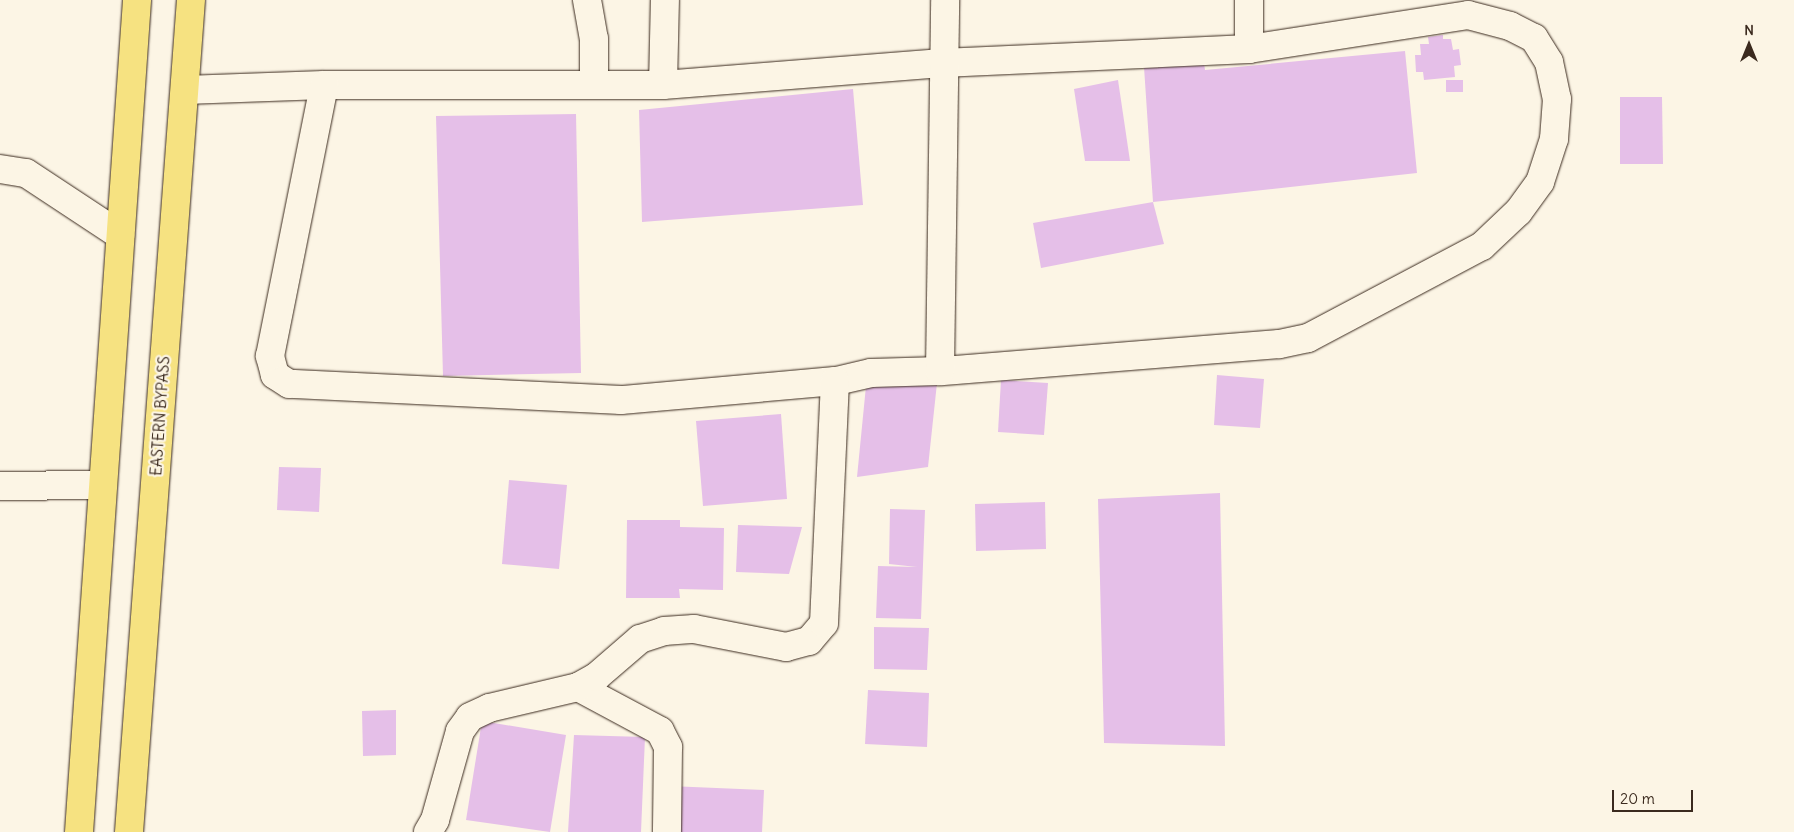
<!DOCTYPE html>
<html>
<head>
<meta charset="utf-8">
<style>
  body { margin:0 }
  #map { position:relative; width:1794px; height:832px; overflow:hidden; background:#fcf5e5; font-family:Delius,sans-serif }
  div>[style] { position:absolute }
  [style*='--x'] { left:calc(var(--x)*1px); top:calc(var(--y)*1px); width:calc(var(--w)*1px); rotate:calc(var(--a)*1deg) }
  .building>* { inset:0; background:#e5bfe8 }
  .roads { filter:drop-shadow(0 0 1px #3b2a1e) drop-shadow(0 0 1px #3b2a1e) }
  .minor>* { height:28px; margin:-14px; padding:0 14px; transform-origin:14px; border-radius:14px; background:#fcf5e5 }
  .primary>* { height:28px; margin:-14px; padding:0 14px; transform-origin:14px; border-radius:14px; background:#f6e281 }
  span { translate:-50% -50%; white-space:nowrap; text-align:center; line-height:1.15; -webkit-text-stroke:4.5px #fcf5e5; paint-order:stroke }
  .street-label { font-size:15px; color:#3b2a1e }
  .north { position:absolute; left:1724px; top:20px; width:50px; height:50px; -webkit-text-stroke:4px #fcf5e5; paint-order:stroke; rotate:0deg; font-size:14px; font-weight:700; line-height:20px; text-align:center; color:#3b2a1e }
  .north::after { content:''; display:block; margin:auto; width:18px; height:22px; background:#3b2a1e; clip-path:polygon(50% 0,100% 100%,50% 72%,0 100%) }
  .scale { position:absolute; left:1612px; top:790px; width:81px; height:22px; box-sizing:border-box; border:2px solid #3b2a1e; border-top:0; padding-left:6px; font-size:15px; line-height:18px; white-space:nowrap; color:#3b2a1e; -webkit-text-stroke:4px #fcf5e5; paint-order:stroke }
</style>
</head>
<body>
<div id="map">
  <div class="building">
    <div style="clip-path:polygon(1443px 35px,1443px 39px,1451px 39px,1453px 50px,1459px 49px,1461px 65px,1454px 66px,1455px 77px,1424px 80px,1423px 72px,1416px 72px,1415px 55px,1421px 55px,1420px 44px,1429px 44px,1428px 37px)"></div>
    <div style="clip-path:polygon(1405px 51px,1417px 173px,1153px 202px,1144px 67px,1204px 63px,1205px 70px)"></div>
    <div style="clip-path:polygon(1118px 80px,1130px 161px,1085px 161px,1074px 89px)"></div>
    <div style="clip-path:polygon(1446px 80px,1463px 80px,1463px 92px,1446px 92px)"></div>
    <div style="clip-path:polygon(853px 89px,863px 205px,642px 222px,639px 110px)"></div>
    <div style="clip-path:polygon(1620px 97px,1662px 97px,1663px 164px,1620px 164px)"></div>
    <div style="clip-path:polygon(576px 114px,581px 373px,443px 376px,436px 116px)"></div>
    <div style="clip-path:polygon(1153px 202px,1164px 244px,1041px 268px,1033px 223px)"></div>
    <div style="clip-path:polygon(1217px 375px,1264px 379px,1260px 428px,1214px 425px)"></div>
    <div style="clip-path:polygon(867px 376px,937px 383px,928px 467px,857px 477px)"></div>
    <div style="clip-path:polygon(1001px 380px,1048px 383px,1044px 435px,998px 432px)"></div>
    <div style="clip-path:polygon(781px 414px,787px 499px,703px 506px,696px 421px)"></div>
    <div style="clip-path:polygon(279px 467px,321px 468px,319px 512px,277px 510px)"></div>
    <div style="clip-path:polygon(509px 480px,567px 485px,559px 569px,502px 564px)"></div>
    <div style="clip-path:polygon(1220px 493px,1225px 746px,1104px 743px,1098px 499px)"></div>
    <div style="clip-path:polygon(1045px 502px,1046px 549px,976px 551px,975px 504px)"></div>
    <div style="clip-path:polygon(890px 509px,925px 510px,921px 619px,876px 618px,878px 566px,917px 567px,889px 564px)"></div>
    <div style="clip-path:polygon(627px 520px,680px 520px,680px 527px,724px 528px,723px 590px,679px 589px,680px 598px,626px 598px)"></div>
    <div style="clip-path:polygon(738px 525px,802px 527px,789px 574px,736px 572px)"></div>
    <div style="clip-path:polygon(874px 627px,929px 628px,927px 670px,874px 669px)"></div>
    <div style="clip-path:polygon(868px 690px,929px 693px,927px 747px,865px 744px)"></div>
    <div style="clip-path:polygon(396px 710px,396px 755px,363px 756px,362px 711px)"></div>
    <div style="clip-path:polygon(482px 721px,566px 735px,550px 832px,466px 820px)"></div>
    <div style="clip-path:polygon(574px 735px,645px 737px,641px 832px,568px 832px)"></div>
    <div style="clip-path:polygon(669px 786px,764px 790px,762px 832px,667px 832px)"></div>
  </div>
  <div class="roads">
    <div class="minor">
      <div style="--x:587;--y:0;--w:40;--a:80"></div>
      <div style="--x:594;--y:39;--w:45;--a:90"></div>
      <div style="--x:1249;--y:0;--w:49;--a:90"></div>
      <div style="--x:663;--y:85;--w:85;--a:-88.7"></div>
      <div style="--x:185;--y:90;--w:139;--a:-2.1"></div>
      <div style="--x:324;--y:85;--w:339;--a:0"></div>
      <div style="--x:663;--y:85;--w:280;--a:-4.5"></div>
      <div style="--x:942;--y:63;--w:307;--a:-2.6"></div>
      <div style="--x:1249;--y:49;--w:222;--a:-8.8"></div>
      <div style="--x:1468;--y:15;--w:43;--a:14.7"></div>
      <div style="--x:1510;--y:26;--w:27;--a:27"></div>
      <div style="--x:1534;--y:38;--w:28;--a:58"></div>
      <div style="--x:1549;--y:62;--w:38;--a:78"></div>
      <div style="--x:1557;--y:99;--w:40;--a:94.3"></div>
      <div style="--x:1554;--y:139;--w:45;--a:108"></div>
      <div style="--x:1540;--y:182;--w:37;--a:126"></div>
      <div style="--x:1518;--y:212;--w:50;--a:136.6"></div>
      <div style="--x:1482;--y:246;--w:197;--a:152.1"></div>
      <div style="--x:1308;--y:338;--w:30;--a:168"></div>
      <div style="--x:1279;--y:344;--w:340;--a:175.4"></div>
      <div style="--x:940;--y:371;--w:69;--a:178.3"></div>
      <div style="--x:871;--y:373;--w:37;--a:167"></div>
      <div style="--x:835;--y:381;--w:215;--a:174.9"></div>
      <div style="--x:621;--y:400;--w:332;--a:-177.2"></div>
      <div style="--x:289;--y:384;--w:17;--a:-147"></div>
      <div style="--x:275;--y:375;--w:20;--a:-105"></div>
      <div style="--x:270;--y:356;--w:276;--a:-78.7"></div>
      <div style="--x:0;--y:169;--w:26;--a:9"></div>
      <div style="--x:26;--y:173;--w:113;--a:33.4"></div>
      <div style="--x:940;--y:371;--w:371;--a:-89.2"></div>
      <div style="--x:0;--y:486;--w:103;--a:-0.6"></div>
      <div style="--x:578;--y:687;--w:93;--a:28.2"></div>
      <div style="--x:660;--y:731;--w:18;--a:63"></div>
      <div style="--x:668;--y:747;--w:85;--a:90.7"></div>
      <div style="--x:428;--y:832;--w:14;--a:-60"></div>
      <div style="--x:435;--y:820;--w:92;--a:-74.3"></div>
      <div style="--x:460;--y:731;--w:17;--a:-54"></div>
      <div style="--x:470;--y:717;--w:21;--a:-25"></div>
      <div style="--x:489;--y:708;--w:91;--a:-13.3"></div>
      <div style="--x:578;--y:687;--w:21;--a:-29"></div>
      <div style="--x:596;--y:677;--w:58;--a:-40.8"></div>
      <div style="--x:640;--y:639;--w:25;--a:-18"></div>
      <div style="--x:664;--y:631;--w:30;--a:-4"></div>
      <div style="--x:694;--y:629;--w:94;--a:11.1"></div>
      <div style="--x:786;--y:647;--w:24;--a:-15"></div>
      <div style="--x:809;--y:641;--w:23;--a:-50"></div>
      <div style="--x:824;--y:623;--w:242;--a:-87.4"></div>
    </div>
    <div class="primary">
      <div style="--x:79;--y:832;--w:834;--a:-86.01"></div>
      <div style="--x:129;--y:832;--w:834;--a:-85.74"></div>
    </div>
  </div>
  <div class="street-label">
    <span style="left:160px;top:416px;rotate:-86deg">EASTERN BYPASS</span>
  </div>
  <div class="north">N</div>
  <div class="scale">20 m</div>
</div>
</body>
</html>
